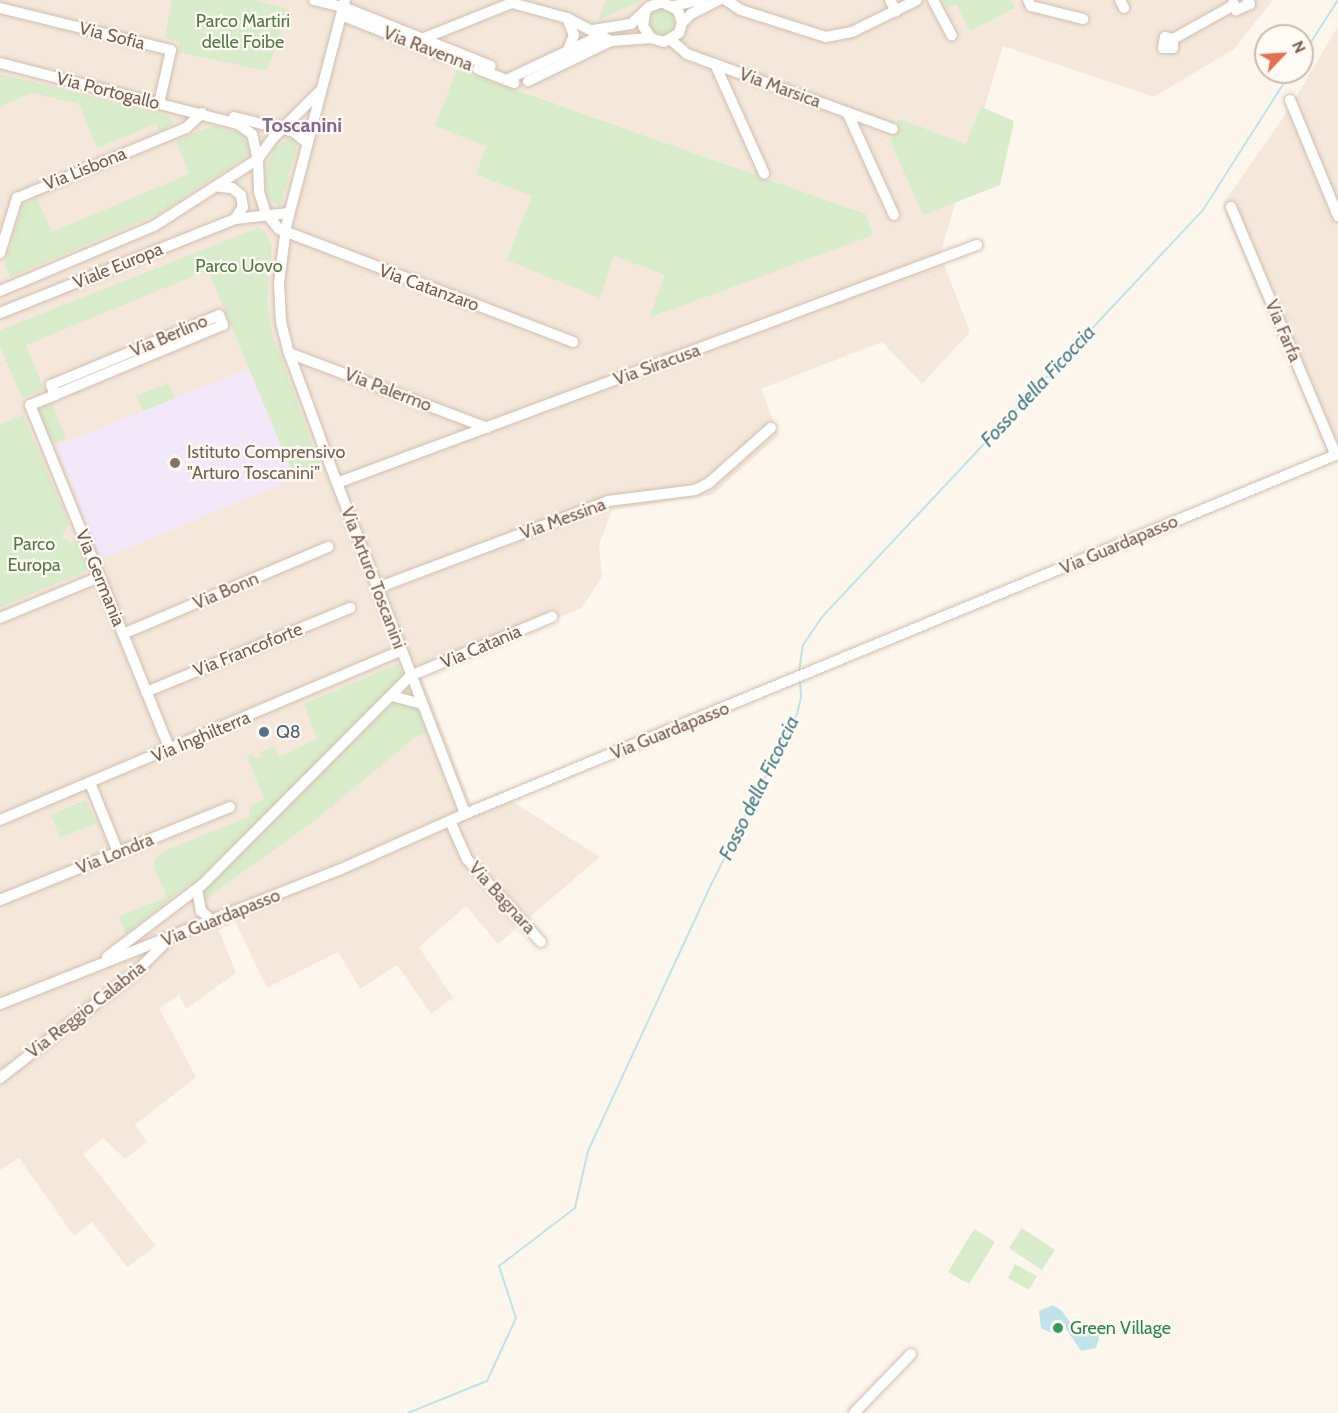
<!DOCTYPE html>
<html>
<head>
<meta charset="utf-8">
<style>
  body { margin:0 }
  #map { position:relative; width:1338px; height:1413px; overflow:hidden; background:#fdf6ec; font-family:Cabin,sans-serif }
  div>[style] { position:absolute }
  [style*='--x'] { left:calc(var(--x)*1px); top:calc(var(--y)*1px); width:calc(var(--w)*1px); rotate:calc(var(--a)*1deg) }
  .residential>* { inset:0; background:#f5e8da }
  .education>* { inset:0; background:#f3e8fa }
  .green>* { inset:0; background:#d8ecc9 }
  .water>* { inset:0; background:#bfe3e8 }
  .stream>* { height:2px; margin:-1px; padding:0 1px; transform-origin:1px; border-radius:1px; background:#bfe3e8 }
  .roads { filter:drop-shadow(0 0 2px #d1beb0) drop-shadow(0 0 2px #d1beb0) }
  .minor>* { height:10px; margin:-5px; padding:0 5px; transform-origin:5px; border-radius:5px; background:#fff }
  .dots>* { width:16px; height:16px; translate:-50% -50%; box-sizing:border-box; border:3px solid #fffaf3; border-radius:50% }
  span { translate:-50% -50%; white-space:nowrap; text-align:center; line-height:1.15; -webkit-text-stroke:4.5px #fffaf3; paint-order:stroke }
  .park-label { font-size:18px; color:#537a41 }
  .street-label { font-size:18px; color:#7a5c4d }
  .education-label { font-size:18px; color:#785e54 }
  .left { translate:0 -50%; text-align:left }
  .service-label { font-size:18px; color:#4e5e75 }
  .leisure-label { font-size:18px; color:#27864d }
  .neighbourhood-label { font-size:20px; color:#846695; font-weight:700 }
  .water-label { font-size:20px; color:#437c86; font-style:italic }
  .north { position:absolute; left:1254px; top:24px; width:60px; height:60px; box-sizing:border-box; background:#fffaf3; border:2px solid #cabbb1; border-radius:50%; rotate:65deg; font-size:16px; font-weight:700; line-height:24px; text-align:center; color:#7a5c4d }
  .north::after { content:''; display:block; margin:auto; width:21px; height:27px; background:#e76f51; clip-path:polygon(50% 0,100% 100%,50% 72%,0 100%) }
</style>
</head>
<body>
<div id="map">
  <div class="residential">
    <div style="clip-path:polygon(evenodd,0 0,1273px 0,1234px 49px,1154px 97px,1003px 46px,940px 254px,970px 332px,922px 384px,882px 342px,761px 389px,779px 435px,712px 495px,612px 510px,599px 545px,602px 576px,582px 608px,421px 675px,471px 804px,499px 793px,600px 857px,498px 944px,466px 906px,419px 947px,453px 998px,431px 1014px,397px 965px,360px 989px,338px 952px,267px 988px,235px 922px,219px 930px,236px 973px,186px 1009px,179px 995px,159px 1008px,196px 1077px,135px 1125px,147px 1142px,125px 1159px,103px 1138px,83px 1154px,156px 1246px,127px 1267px,92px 1222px,74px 1236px,19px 1158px,0 1170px,0 0,458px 69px,866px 214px,873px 234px,649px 318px,666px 275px,614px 256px,600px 297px,532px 196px,476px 175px,487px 146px,458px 69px)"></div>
    <div style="clip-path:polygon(1338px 26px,1338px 450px,1328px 454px,1222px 205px,1287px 112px)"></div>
  </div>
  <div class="education">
    <div style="clip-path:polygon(249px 368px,295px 479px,101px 559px,56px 446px)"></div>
  </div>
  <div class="green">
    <div style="clip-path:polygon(172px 0,254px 0,289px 9px,267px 71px,178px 52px,180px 42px,165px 37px)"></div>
    <div style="clip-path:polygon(606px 0,643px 0,598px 20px)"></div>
    <div style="clip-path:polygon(942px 0,1011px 0,1015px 8px,970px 31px,956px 4px,947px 8px)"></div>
    <div style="clip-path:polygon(656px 7px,672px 9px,679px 23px,673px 35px,658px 38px,647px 26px,648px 14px)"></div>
    <div style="clip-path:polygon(457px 69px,866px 214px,873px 235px,649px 318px,665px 275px,614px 256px,600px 298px,507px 260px,532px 196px,476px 175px,486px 146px,435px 126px)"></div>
    <div style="clip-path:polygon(0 74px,167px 115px,174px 123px,160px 131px,156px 124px,97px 148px,79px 104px,32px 93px,0 106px)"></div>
    <div style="clip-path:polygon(981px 107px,1014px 121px,1000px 185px,923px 215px,891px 143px,899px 119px,966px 144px)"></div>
    <div style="clip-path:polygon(213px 126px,245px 135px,250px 154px,160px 213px,10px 277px,5px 265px,23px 204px,37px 198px,52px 232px,189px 174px,176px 140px)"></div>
    <div style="clip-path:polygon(290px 139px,298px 141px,280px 207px,268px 197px,265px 175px,273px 148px)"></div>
    <div style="clip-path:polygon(258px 228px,265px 231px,272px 245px,267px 305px,272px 333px,321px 468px,295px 479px,208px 270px,26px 345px,44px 389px,22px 398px,0 346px,0 330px)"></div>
    <div style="clip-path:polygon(168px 383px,175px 398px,143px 411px,136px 396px)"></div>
    <div style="clip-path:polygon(52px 403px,66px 438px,52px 444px,38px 409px)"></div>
    <div style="clip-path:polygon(23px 415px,69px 524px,62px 536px,69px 542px,76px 541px,88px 570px,0 607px,0 424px)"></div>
    <div style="clip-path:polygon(398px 664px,428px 732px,414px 738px,313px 822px,215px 892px,205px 902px,210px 911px,216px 912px,209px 913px,207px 911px,202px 895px,189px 884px,126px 934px,119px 917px,164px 898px,165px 891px,154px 869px,155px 859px,164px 851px,249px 817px,250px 806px,264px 799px,247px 756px,253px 753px,256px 759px,262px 756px,260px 752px,275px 746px,279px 757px,317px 739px,304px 704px)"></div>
    <div style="clip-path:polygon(86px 800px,96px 823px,60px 838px,51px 815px)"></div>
    <div style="clip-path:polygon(1022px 1228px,1055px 1250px,1042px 1270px,1009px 1248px)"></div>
    <div style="clip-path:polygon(974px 1229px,995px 1242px,969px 1284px,948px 1272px)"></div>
    <div style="clip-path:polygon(1015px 1264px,1037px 1276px,1029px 1290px,1008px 1278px)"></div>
  </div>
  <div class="water">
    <div style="clip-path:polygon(1053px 1305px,1062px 1311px,1074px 1328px,1095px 1330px,1099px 1338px,1096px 1348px,1081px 1351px,1066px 1329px,1052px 1333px,1041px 1328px,1039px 1311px)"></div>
  </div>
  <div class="stream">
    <div style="--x:1302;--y:56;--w:67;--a:-57.3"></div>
    <div style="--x:799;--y:672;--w:27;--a:-82"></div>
    <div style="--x:803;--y:645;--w:32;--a:-56"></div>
    <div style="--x:821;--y:618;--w:559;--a:-46.89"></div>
    <div style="--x:1203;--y:210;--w:164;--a:-57.5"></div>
    <div style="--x:408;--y:1413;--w:85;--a:-22.1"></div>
    <div style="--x:487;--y:1381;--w:69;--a:-65.3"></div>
    <div style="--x:516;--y:1318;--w:55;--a:-108.1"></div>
    <div style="--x:499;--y:1266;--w:96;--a:-37.3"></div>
    <div style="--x:575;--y:1208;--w:58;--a:-77.2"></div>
    <div style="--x:588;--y:1151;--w:293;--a:-65.2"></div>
    <div style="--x:711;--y:885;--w:191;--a:-63.3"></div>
    <div style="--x:797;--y:714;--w:18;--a:-77"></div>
    <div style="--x:801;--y:696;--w:16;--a:-94"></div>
  </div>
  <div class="roads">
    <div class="minor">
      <div style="--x:314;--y:0;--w:30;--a:14"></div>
      <div style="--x:343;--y:7;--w:159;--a:21.7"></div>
      <div style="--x:345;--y:0;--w:235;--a:104.6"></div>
      <div style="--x:286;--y:227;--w:56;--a:97.1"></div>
      <div style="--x:279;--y:283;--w:39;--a:87"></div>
      <div style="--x:281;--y:322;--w:32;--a:76"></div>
      <div style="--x:289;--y:353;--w:133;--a:69.8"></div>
      <div style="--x:335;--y:478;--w:360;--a:68.8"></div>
      <div style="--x:726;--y:0;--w:18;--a:34"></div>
      <div style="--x:741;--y:10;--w:89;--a:17.6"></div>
      <div style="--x:826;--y:37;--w:26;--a:-11"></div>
      <div style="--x:852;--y:32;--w:72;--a:-26.2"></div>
      <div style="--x:890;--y:0;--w:13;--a:61"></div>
      <div style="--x:933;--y:0;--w:40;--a:62"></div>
      <div style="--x:1028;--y:0;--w:7;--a:63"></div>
      <div style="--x:1031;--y:6;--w:54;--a:14"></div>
      <div style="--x:1120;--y:0;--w:9;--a:63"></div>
      <div style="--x:1233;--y:3;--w:8;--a:67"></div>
      <div style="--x:1236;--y:10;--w:15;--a:-23"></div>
      <div style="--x:1250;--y:4;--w:4;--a:-117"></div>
      <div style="--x:674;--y:6;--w:28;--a:-13"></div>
      <div style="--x:0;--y:8;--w:176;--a:13.8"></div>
      <div style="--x:171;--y:50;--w:55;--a:102.5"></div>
      <div style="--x:341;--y:15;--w:117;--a:21.5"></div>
      <div style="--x:567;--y:18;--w:18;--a:68"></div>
      <div style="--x:574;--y:35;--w:16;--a:112"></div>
      <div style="--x:682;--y:23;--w:13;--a:-45"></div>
      <div style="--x:691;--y:14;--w:31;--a:-27"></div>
      <div style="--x:593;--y:30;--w:38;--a:-9"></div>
      <div style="--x:631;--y:24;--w:25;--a:-43"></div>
      <div style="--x:649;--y:7;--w:14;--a:-21"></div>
      <div style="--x:662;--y:2;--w:18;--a:27"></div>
      <div style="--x:678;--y:10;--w:14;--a:73"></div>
      <div style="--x:682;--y:23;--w:10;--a:107"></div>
      <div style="--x:679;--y:33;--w:17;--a:149"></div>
      <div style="--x:664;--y:42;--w:14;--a:-163"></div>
      <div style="--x:651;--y:38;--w:14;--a:-124"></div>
      <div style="--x:643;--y:26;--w:13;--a:-81"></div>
      <div style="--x:422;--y:39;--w:97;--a:-21.8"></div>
      <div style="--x:512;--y:3;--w:57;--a:15.3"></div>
      <div style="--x:567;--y:18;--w:50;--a:27.6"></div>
      <div style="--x:611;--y:41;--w:40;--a:-4.3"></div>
      <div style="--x:1173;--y:39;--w:9;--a:90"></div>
      <div style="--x:1173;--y:48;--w:10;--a:180"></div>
      <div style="--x:1163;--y:48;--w:11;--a:-80"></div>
      <div style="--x:1165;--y:37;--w:8;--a:14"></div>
      <div style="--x:1173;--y:39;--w:70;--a:-29.1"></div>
      <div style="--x:671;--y:40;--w:21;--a:41"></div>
      <div style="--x:687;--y:54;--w:219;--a:20"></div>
      <div style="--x:0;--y:63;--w:246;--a:14.4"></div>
      <div style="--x:238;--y:124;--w:17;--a:36"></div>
      <div style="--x:252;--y:134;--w:26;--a:77"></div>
      <div style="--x:715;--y:64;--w:120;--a:65.8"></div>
      <div style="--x:478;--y:69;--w:39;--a:21"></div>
      <div style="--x:506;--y:80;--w:104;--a:-25.1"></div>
      <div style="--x:528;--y:81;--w:92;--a:-25.7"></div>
      <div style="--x:319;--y:92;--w:65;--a:135"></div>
      <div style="--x:273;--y:138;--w:26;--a:126"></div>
      <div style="--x:258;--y:159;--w:33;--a:88"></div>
      <div style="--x:259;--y:192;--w:22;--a:72"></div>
      <div style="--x:266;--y:213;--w:21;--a:51"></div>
      <div style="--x:279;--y:229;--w:315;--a:21"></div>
      <div style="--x:1290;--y:100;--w:126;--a:67.5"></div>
      <div style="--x:847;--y:112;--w:113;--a:65.5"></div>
      <div style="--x:234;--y:117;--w:62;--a:14"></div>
      <div style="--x:294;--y:132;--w:17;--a:40"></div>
      <div style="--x:220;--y:187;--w:12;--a:5"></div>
      <div style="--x:232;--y:188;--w:11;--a:38"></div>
      <div style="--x:241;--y:195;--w:12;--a:81"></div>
      <div style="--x:243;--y:207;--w:14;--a:124"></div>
      <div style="--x:1231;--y:207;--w:269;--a:67.1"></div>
      <div style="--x:0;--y:253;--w:58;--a:-72.8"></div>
      <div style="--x:17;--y:198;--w:183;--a:-22.5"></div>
      <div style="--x:186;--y:128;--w:22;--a:-43"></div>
      <div style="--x:0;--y:291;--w:167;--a:-22.9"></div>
      <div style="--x:154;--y:226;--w:124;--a:-32.8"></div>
      <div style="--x:0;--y:313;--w:253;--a:-21.8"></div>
      <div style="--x:235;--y:219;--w:54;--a:-6.3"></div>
      <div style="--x:219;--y:315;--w:11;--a:68"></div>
      <div style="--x:223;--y:325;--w:182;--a:157.4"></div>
      <div style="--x:55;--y:395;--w:11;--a:-112"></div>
      <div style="--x:51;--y:385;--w:182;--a:-22.6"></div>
      <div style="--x:289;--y:353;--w:212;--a:20.7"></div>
      <div style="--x:55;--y:395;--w:27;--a:158"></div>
      <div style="--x:30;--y:405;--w:372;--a:67.9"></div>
      <div style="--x:337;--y:483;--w:683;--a:-20.4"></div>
      <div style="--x:377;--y:588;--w:247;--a:-20.6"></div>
      <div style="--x:608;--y:501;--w:88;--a:-7.2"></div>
      <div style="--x:695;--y:490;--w:16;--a:-27"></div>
      <div style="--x:709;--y:483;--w:83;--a:-41.6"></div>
      <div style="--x:0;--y:618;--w:107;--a:-22.5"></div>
      <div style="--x:123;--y:634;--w:223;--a:-23"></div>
      <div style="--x:146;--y:692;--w:221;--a:-22.4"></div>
      <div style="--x:392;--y:696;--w:30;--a:15"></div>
      <div style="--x:90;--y:783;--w:74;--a:67.9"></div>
      <div style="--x:0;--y:820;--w:435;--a:-22.9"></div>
      <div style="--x:450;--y:821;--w:42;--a:65.9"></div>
      <div style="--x:467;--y:859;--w:111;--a:48.3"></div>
      <div style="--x:197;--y:889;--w:22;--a:80"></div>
      <div style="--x:201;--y:911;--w:16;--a:40"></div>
      <div style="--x:0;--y:900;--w:248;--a:-22"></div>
      <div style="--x:107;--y:957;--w:119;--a:-37.2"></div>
      <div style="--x:202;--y:885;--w:295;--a:-45.1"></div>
      <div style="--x:410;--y:676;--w:154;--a:-22.6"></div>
      <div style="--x:0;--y:1004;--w:365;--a:-21.6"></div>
      <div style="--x:339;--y:870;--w:138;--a:-24"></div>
      <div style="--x:465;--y:814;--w:944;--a:-22.41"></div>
      <div style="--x:0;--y:1078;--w:171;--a:-37.9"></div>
      <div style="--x:135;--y:973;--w:45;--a:-45"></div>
      <div style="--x:854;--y:1413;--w:82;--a:-46"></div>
    </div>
  </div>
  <div class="dots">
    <div style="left:175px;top:463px;background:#8d6e63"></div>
    <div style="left:264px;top:732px;background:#5c6f8a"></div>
    <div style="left:1058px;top:1328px;background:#2e9e5b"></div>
  </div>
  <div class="park-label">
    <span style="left:243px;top:32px">Parco Martiri<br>delle Foibe</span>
    <span style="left:239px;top:266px">Parco Uovo</span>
    <span style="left:34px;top:555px">Parco<br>Europa</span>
  </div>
  <div class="street-label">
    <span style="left:112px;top:36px;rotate:14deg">Via Sofia</span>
    <span style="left:428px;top:49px;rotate:21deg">Via Ravenna</span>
    <span style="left:780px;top:88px;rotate:20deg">Via Marsica</span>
    <span style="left:108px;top:91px;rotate:14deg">Via Portogallo</span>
    <span style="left:85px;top:169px;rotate:-22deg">Via Lisbona</span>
    <span style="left:118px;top:266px;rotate:-22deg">Viale Europa</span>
    <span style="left:429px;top:288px;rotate:20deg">Via Catanzaro</span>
    <span style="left:1283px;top:331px;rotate:67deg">Via Farfa</span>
    <span style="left:169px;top:336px;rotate:-23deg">Via Berlino</span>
    <span style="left:657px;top:365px;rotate:-20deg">Via Siracusa</span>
    <span style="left:388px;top:390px;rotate:21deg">Via Palermo</span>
    <span style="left:563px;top:519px;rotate:-20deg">Via Messina</span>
    <span style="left:1119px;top:545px;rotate:-23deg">Via Guardapasso</span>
    <span style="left:100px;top:578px;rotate:68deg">Via Germania</span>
    <span style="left:373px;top:578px;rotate:69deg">Via Arturo Toscanini</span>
    <span style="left:226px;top:591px;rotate:-23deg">Via Bonn</span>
    <span style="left:481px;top:647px;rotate:-23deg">Via Catania</span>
    <span style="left:248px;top:650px;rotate:-22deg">Via Francoforte</span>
    <span style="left:670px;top:731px;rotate:-22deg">Via Guardapasso</span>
    <span style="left:201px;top:737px;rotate:-23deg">Via Inghilterra</span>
    <span style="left:115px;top:854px;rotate:-22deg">Via Londra</span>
    <span style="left:502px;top:898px;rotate:48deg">Via Bagnara</span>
    <span style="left:221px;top:918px;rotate:-22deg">Via Guardapasso</span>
    <span style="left:86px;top:1010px;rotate:-38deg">Via Reggio Calabria</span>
  </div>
  <div class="education-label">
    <span class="left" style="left:187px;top:463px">Istituto Comprensivo<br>"Arturo Toscanini"</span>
  </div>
  <div class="service-label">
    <span class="left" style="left:276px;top:732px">Q8</span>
  </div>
  <div class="leisure-label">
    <span class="left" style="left:1070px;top:1328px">Green Village</span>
  </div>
  <div class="neighbourhood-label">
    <span style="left:302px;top:125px">Toscanini</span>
  </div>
  <div class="water-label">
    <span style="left:1038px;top:386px;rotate:-47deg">Fosso della Ficoccia</span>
    <span style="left:759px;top:788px;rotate:-64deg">Fosso della Ficoccia</span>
  </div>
  <div class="north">N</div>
</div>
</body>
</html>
